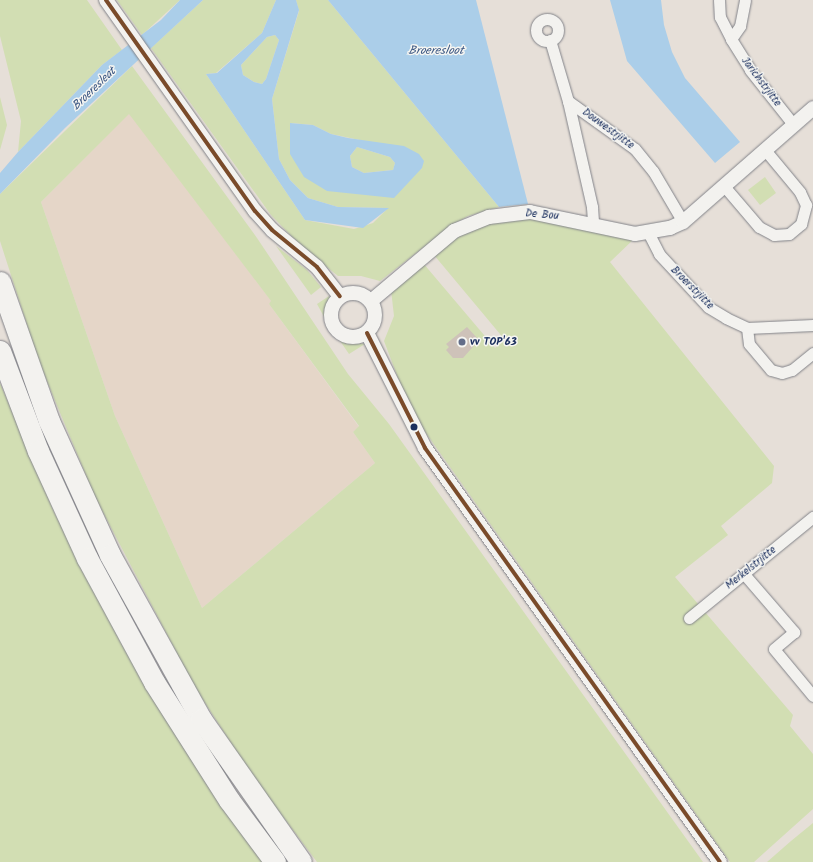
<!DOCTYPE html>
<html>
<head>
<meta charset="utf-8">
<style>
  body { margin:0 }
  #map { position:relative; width:813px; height:862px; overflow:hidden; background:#e6dfd8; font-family:Kalam,sans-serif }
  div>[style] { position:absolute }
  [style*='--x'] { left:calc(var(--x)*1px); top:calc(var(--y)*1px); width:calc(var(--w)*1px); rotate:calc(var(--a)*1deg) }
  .built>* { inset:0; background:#e5d6c8 }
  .green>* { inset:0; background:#d2deb3 }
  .water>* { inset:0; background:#abcee9 }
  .building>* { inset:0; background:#cec2b9 }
  .roads { filter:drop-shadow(0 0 1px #828389) drop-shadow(0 0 1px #828389) }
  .minor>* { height:11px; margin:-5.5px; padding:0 5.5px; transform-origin:5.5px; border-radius:5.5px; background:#f3f2ef }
  .minor>.ring { margin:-5.5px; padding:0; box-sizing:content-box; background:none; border:11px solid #f3f2ef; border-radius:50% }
  .tertiary>* { height:14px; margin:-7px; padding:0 7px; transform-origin:7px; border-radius:7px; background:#f3f2ef }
  .tertiary>.ring { margin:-7px; padding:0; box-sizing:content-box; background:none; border:14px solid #f3f2ef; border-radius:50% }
  .motorway>* { height:21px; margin:-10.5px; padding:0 10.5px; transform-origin:10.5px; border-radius:10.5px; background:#f3f2ef }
  .bus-1>* { height:4px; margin:-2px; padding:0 2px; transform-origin:2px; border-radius:2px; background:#7a4b2a }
  .dots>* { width:11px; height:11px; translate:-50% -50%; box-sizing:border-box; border:2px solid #f6f6f2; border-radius:50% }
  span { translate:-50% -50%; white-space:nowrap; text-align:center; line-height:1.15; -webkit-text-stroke:3px #f6f6f2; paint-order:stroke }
  .street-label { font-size:11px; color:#1b2f5e }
  .poi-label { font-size:11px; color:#1b2f5e; font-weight:700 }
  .left { translate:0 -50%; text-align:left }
  .water-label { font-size:12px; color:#395582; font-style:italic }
</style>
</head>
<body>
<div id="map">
  <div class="built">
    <div style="clip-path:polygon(129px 113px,272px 302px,269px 304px,359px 427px,353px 432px,375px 463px,202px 608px,115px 416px,41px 202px)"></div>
  </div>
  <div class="green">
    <div style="clip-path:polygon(0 0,87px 0,122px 50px,102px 65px,18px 152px,21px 121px,0 36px)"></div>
    <div style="clip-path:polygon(117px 0,180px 0,142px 35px)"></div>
    <div style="clip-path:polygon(evenodd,203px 0,276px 0,262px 33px,216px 73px,206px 74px,305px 220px,354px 229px,373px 223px,388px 208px,338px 207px,308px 198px,290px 180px,279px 159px,272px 99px,299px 11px,296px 0,328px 0,499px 207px,468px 216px,451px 226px,380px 281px,361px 276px,338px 276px,301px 246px,271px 215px,151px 48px,203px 0,291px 123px,313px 125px,331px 134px,374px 143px,422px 169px,327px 191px,291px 123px)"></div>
    <div style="clip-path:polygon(275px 35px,279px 40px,266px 79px,262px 84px,254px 82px,243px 75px,241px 65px,267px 37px)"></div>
    <div style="clip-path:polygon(evenodd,132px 66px,257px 238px,348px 374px,389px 424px,703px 862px,317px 862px,253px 777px,194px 686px,95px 497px,39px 362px,0 241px,0 194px,132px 66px,129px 114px,271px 301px,269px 304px,359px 426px,353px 432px,375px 463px,202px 608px,115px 416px,41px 202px,129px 114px)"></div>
    <div style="clip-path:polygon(0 97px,7px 125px,0 150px)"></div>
    <div style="clip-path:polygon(357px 147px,390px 157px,395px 163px,393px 170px,364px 173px,352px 167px,350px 156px)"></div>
    <div style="clip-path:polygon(765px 177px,776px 193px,760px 205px,748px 190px)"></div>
    <div style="clip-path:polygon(526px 218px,636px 237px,610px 262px,774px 466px,772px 483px,721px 526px,728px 535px,675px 577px,793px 715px,790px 726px,813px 754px,813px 809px,754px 862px,730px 862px,662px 766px,411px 412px,384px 341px,394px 316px,391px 290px,423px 263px,495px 348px,505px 340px,434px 255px,463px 233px,484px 223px)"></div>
    <div style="clip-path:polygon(276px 246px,307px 270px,321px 287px,311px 295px)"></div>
    <div style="clip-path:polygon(329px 296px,327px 313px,329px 326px,317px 304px)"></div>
    <div style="clip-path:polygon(336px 335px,347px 340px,365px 344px,349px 354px)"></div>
    <div style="clip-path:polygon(0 383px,55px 514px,121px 643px,148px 689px,263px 862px,0 862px)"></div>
    <div style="clip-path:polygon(813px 823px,813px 862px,767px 862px,791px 841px)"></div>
  </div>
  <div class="water">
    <div style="clip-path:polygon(180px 0,203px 0,65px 128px,0 194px,0 173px,18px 152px,102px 65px,161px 20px)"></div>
    <div style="clip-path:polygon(evenodd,276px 0,296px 0,299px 10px,272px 99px,279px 159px,290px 180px,308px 198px,338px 207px,389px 208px,363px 228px,305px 220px,206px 74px,217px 73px,262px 33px,276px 0,275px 35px,279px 40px,266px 79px,262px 84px,254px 82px,243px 75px,241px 65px,267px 37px,275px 35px)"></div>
    <div style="clip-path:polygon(328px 0,476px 0,528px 204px,499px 207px)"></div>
    <div style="clip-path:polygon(610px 0,661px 0,664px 25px,672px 52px,685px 78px,740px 142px,715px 163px,627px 61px)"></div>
    <div style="clip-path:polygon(evenodd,290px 123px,313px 125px,331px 134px,348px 138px,404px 146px,419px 154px,424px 161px,422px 168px,394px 198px,327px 191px,304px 177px,290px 154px,290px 123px,357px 147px,390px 157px,395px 163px,393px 170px,364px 173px,352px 167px,350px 156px,357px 147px)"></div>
  </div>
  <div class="building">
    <div style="clip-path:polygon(467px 327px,479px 340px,463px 358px,453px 358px,446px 350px,449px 347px,446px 344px)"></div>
  </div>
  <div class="roads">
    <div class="minor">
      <div style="--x:719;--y:0;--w:17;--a:87"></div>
      <div style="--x:720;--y:17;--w:25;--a:63"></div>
      <div style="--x:731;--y:39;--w:36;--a:58"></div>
      <div style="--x:750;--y:70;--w:69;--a:51.5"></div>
      <div class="ring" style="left:536px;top:19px;width:11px;height:11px"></div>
      <div style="--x:731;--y:39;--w:16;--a:-55"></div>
      <div style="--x:740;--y:26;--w:26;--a:-79"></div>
      <div style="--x:550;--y:40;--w:64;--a:73.6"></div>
      <div style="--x:568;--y:101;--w:109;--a:77.2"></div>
      <div style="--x:592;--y:207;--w:16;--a:86"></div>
      <div style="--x:568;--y:101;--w:82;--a:35.6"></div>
      <div style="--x:635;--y:149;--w:28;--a:51"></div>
      <div style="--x:653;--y:171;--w:59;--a:59.5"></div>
      <div style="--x:724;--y:186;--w:54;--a:49.5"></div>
      <div style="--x:759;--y:227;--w:17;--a:28"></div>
      <div style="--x:774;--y:235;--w:15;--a:-4"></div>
      <div style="--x:789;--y:234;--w:16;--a:-40"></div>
      <div style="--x:801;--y:224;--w:20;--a:-75"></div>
      <div style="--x:806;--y:205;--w:14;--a:-115"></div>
      <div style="--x:800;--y:192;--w:53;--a:-129.7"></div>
      <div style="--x:649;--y:234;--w:22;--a:63"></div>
      <div style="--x:659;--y:254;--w:72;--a:47.2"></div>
      <div style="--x:708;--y:307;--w:21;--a:31"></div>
      <div style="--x:726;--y:318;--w:23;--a:25"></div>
      <div style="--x:747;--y:328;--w:66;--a:-2.6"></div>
      <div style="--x:747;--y:328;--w:16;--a:83"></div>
      <div style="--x:749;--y:344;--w:34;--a:50"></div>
      <div style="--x:771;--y:370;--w:11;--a:15"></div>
      <div style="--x:782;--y:373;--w:10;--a:-17"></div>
      <div style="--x:792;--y:370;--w:27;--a:-39"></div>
      <div style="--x:744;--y:574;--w:77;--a:49.2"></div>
      <div style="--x:794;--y:632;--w:26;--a:140"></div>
      <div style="--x:774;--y:649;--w:61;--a:50.3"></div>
      <div style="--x:689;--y:618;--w:160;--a:-39.2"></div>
    </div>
    <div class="tertiary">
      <div style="--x:106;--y:0;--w:258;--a:54.8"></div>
      <div style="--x:255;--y:211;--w:25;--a:48"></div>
      <div style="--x:272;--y:230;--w:58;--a:39.4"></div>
      <div style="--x:317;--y:267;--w:37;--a:52"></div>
      <div class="ring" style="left:331px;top:293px;width:30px;height:30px"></div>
      <div style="--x:371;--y:301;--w:109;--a:-40.1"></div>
      <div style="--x:454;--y:231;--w:38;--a:-22"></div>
      <div style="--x:489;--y:217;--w:41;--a:-7"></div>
      <div style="--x:530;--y:212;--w:107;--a:11.8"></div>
      <div style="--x:635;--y:234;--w:36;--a:-10"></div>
      <div style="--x:670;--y:228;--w:14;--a:-25"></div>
      <div style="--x:683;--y:222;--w:173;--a:-41.2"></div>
      <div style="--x:367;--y:333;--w:129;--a:63.2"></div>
      <div style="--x:425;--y:448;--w:508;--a:54.53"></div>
    </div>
    <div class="motorway">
      <div style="--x:0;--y:282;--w:147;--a:70.6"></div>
      <div style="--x:49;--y:421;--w:147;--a:65.5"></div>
      <div style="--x:110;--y:555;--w:188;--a:61"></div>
      <div style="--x:201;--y:719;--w:174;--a:55"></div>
      <div style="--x:0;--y:351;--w:107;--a:69.2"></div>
      <div style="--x:38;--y:451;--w:118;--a:65.4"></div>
      <div style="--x:87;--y:558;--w:141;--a:61.6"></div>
      <div style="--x:154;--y:682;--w:140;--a:57.6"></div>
      <div style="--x:229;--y:800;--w:77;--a:53.4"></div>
    </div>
  </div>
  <div class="bus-1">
    <div style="--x:106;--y:0;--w:258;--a:54.8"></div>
    <div style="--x:255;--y:211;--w:25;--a:48"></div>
    <div style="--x:272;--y:230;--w:58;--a:39.4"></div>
    <div style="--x:317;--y:267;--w:37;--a:52"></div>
    <div style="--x:367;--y:333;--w:129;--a:63.2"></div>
    <div style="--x:425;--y:448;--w:508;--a:54.53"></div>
  </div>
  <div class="dots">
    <div style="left:462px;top:342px;background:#626d89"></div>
    <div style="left:414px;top:427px;background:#1b2f5e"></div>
  </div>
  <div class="street-label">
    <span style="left:761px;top:82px;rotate:53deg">Jarichstrjitte</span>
    <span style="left:608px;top:129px;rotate:36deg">Douwestrjitte</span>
    <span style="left:542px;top:215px;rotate:5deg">De Bou</span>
    <span style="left:692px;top:288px;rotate:45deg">Broerstrjitte</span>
    <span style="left:751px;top:568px;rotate:-39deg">Merkelstrjitte</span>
  </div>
  <div class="poi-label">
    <span class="left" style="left:470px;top:342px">vv TOP'63</span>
  </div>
  <div class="water-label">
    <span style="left:436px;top:51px">Broeresloot</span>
    <span style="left:94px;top:89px;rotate:-44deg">Broeresleat</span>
  </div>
</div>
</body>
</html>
